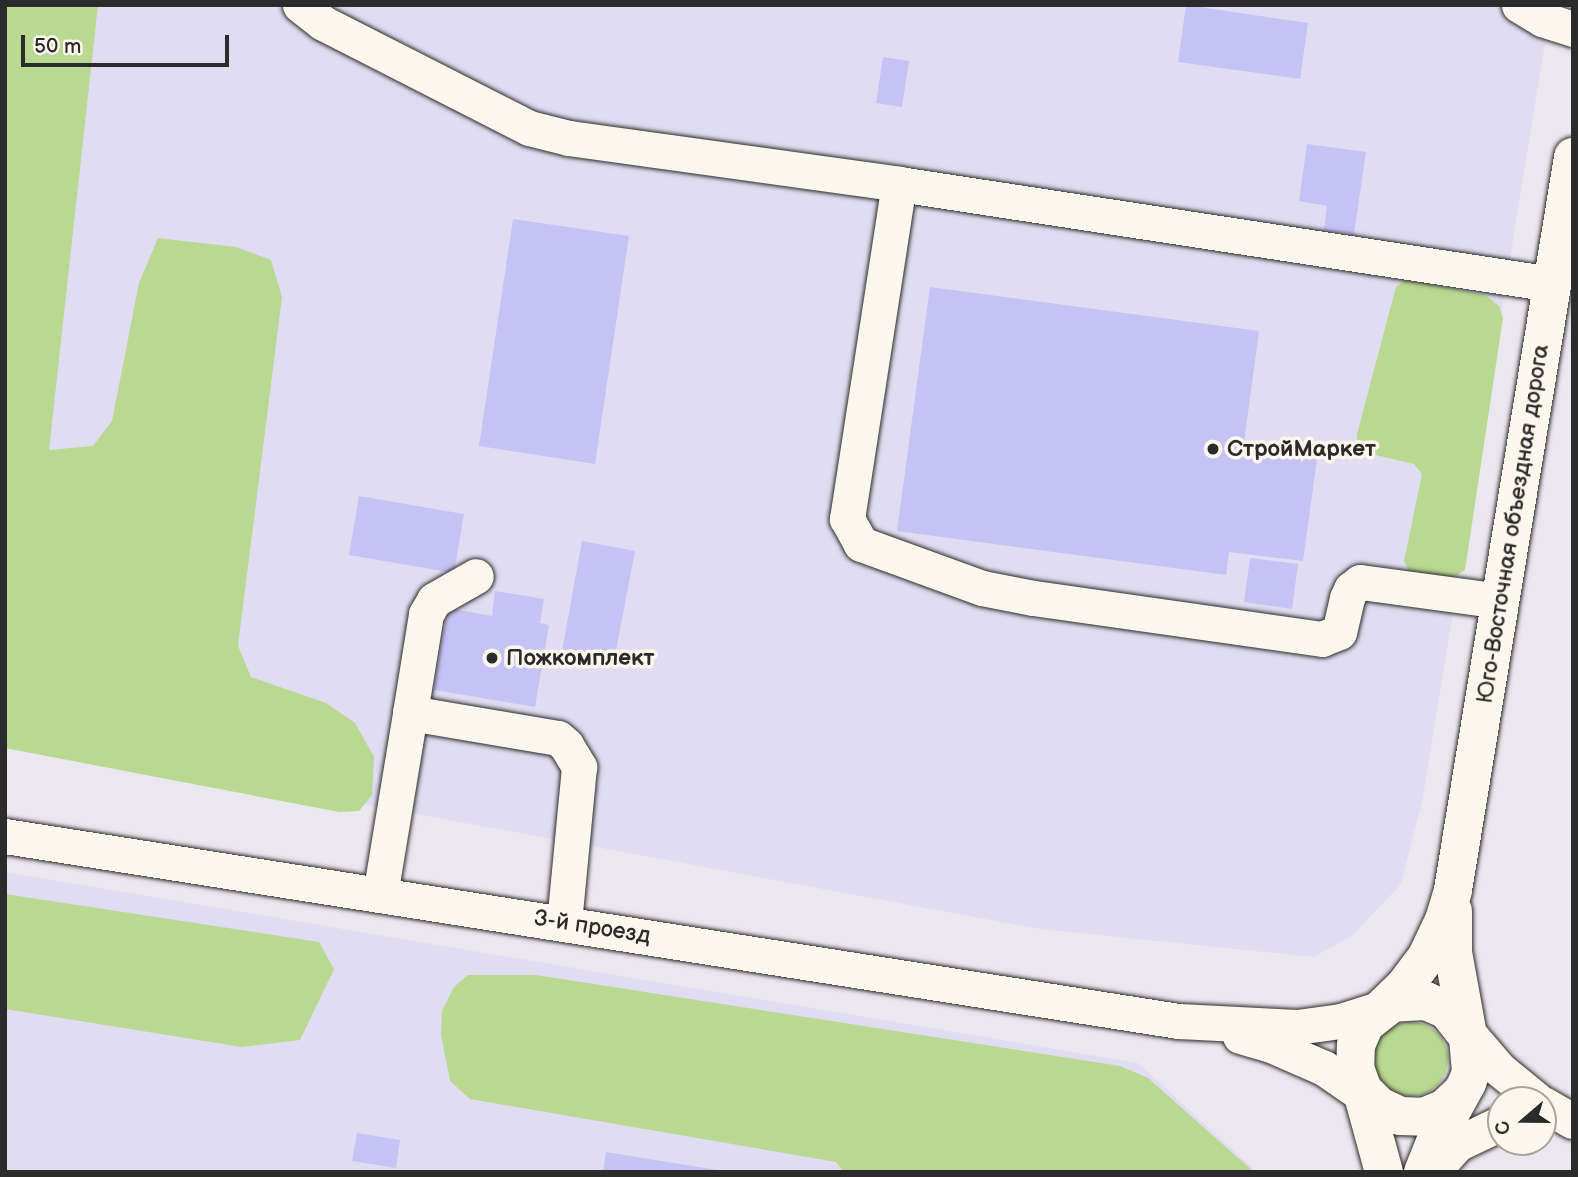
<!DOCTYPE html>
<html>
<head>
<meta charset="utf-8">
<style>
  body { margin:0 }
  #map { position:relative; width:1578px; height:1177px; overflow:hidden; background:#ebe7ef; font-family:"Balsamiq Sans",sans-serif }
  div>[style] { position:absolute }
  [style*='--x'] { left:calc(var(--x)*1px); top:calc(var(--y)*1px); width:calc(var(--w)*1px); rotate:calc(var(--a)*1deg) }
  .built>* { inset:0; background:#e0dcf1 }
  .green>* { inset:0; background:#b9d891 }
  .round { border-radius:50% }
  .building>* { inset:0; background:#c5c3f5 }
  .roads { filter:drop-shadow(0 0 2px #2b2b2b) drop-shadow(0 0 2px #2b2b2b) }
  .minor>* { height:35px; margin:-17.5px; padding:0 17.5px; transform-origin:17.5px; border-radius:17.5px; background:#fbf7ec }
  .major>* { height:38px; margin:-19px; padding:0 19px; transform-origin:19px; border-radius:19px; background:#fbf7ec }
  .dots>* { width:19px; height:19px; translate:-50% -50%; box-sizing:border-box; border:4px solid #fbf7ec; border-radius:50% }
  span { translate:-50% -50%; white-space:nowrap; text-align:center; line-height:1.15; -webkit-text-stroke:7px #fbf7ec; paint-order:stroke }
  .poi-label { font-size:23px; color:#2b2b2b; font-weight:700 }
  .left { translate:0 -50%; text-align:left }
  .street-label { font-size:23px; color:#2b2b2b }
  .frame { position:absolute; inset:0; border:7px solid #2b2b2b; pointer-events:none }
  .north { position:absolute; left:1487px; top:1086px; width:70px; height:70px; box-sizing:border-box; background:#fbf7ec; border:2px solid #a8a59f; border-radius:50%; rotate:250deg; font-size:19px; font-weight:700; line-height:28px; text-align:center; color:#2b2b2b }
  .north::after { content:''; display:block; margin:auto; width:24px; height:32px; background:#2b2b2b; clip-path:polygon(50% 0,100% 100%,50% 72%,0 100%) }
  .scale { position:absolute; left:21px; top:35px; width:208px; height:32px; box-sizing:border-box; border:4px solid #2b2b2b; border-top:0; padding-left:9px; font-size:21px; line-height:24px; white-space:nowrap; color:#2b2b2b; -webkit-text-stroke:5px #fbf7ec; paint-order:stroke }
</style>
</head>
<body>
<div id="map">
  <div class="built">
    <div style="clip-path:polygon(5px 5px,1551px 5px,1423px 797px,1401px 884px,1352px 936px,1314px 957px,1040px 929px,5px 738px)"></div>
    <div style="clip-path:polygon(5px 872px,1138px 1063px,1257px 1172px,5px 1172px)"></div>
  </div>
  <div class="green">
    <div style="clip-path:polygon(5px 5px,98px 5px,49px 450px,93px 446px,112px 421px,139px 283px,158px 238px,236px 247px,271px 260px,282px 297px,238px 646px,251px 677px,326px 703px,355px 723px,374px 757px,372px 795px,359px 811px,339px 812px,5px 748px)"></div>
    <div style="clip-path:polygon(1405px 280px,1485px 295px,1499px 306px,1503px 318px,1465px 570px,1452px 578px,1410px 574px,1404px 561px,1422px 474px,1414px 464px,1367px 453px,1357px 444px,1357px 434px,1396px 287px)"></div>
    <div style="clip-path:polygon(5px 894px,319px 942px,334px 969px,300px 1040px,242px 1047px,5px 1009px)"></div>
    <div style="clip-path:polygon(468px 975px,536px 975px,1120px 1066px,1148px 1078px,1254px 1172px,844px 1172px,836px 1162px,470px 1099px,450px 1081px,441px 1035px,442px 1011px,454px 987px)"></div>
    <div class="round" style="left:1374px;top:1022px;width:74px;height:74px"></div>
  </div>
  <div class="building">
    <div style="clip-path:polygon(1186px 5px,1308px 23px,1300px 79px,1178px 62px)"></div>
    <div style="clip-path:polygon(883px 57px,909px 61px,902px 107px,876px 103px)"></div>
    <div style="clip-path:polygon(1307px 144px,1366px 152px,1354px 234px,1324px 230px,1327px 206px,1299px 201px)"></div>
    <div style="clip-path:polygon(513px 219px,629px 236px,595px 464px,479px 446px)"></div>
    <div style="clip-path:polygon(930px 287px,1259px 331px,1243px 450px,1317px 459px,1303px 561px,1229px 552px,1226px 575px,897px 531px)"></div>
    <div style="clip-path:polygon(359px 496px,464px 514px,454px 573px,349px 555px)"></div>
    <div style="clip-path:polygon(582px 541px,635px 551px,614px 661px,562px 651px)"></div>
    <div style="clip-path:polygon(1250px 558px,1298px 564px,1292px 609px,1244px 602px)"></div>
    <div style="clip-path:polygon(495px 591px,544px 599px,540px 623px,549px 625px,535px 707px,434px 690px,448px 608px,492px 616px)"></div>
    <div style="clip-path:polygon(357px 1133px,400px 1140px,396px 1168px,352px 1161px)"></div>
    <div style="clip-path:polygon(606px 1152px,717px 1170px,717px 1172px,603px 1172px)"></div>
  </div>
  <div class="roads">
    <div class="minor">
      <div style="--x:300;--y:5;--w:29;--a:38"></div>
      <div style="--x:323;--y:23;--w:231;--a:27"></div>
      <div style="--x:529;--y:128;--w:41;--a:14"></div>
      <div style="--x:569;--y:138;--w:333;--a:7.9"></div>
      <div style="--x:1519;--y:5;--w:27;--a:31"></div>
      <div style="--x:1542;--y:19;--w:33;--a:18"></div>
      <div style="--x:1501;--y:601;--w:142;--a:-172.3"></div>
      <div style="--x:1360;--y:582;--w:11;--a:142"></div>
      <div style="--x:1351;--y:589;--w:10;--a:114"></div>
      <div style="--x:1347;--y:598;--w:35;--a:103"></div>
      <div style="--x:1339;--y:632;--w:18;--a:158"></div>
      <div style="--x:1322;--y:639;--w:292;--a:-171.9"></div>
      <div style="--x:1033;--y:598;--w:52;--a:-168.9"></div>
      <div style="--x:982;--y:588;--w:129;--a:-160"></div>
      <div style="--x:861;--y:544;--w:29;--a:-119"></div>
      <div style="--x:847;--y:519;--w:339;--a:-81.2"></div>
      <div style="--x:899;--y:184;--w:661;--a:8.71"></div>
      <div style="--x:410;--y:713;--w:100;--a:-80.8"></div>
      <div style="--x:426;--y:614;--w:16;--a:-60"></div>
      <div style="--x:434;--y:600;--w:48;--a:-29.7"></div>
      <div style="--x:5;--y:836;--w:1188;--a:8.96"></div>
      <div style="--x:1179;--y:1021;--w:118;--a:2.9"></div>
      <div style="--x:1297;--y:1027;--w:44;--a:-7.8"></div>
      <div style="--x:1341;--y:1021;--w:43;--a:-17.6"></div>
      <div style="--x:380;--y:895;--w:184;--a:-80.6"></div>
      <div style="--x:410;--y:713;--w:150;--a:9.6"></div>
      <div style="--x:558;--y:738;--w:11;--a:41"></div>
      <div style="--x:566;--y:745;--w:26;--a:59"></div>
      <div style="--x:579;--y:767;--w:157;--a:95.5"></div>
      <div style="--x:1463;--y:1027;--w:55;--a:49.4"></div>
      <div style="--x:1499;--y:1069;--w:49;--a:39.2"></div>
      <div style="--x:1240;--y:1036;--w:32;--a:16"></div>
      <div style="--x:1271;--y:1045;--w:58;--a:23.5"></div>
      <div style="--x:1324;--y:1068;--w:63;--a:34.7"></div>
      <div style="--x:1543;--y:1104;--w:34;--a:30"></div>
      <div style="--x:1432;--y:1172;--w:38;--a:-48"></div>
      <div style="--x:1457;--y:1144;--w:49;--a:-25.5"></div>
    </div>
    <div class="major">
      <div style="--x:1453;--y:911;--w:41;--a:90"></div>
      <div style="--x:1453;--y:952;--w:84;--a:79.8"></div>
      <div style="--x:1382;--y:1008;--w:30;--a:-44"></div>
      <div style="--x:1404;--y:987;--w:36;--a:-53"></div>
      <div style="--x:1426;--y:958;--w:42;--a:-64.7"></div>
      <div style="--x:1444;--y:920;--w:31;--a:-73"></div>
      <div style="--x:1453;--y:890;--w:743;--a:-80.7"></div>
      <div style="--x:1361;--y:1088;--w:87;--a:74.7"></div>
      <div style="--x:1423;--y:1172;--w:37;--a:-68"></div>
      <div style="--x:1437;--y:1138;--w:63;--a:-61.4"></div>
      <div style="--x:1467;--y:1083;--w:12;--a:-70"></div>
      <div style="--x:1471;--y:1072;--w:35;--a:-95"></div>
      <div style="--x:1468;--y:1037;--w:34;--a:-128"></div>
      <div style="--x:1447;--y:1010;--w:23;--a:-157"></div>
      <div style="--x:1426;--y:1001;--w:34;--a:177"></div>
      <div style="--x:1392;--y:1003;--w:34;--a:142"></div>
      <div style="--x:1365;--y:1024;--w:23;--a:113"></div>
      <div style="--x:1356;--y:1045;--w:23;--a:92"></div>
      <div style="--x:1355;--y:1068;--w:23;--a:70"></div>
      <div style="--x:1363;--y:1090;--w:23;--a:45"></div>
      <div style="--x:1379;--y:1106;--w:23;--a:25"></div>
      <div style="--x:1400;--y:1116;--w:23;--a:2"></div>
      <div style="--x:1423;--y:1117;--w:24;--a:-22"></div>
      <div style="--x:1445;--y:1108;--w:22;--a:-43"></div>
    </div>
  </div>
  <div class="dots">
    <div style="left:1213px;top:449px;background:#2b2b2b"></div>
    <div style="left:492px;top:658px;background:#2b2b2b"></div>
  </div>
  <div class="poi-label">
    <span class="left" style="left:1227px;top:449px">СтройМаркет</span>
    <span class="left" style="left:506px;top:658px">Пожкомплект</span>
  </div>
  <div class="street-label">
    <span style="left:1513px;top:524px;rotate:-81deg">Юго-Восточная объездная дорога</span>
    <span style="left:592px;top:927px;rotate:9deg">3-й проезд</span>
  </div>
  <div class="frame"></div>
  <div class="north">С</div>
  <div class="scale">50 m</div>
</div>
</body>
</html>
